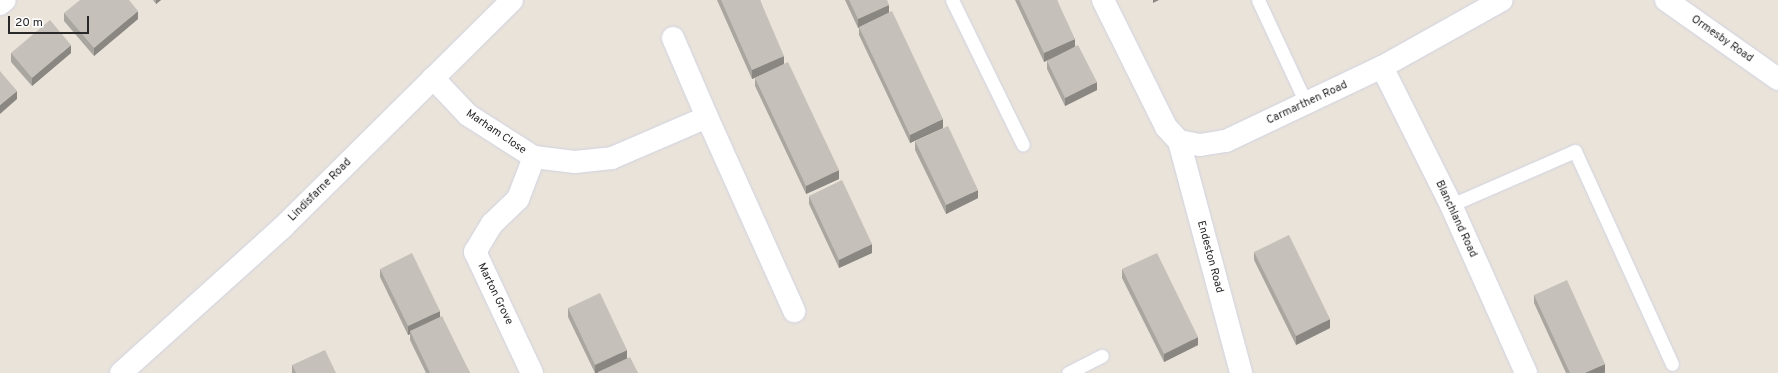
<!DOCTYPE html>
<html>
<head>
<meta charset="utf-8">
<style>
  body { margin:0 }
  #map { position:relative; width:1778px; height:373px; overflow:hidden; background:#eae3da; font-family:Overpass,sans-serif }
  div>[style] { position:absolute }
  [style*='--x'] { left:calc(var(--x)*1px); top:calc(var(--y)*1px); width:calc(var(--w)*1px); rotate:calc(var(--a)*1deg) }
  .roads { filter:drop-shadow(0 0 1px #cfd2e1) drop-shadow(0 0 1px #cfd2e1) }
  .lane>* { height:13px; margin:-6.5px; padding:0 6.5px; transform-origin:6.5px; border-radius:6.5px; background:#fff }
  .street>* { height:22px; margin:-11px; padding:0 11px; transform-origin:11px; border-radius:11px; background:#fff }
  .secondary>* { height:22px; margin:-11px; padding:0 11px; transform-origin:11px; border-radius:11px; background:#fff }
  .wall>* { inset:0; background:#a9a59f }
  .shaded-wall>* { inset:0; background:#8a8682 }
  .building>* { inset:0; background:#c5c0b9 }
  span { translate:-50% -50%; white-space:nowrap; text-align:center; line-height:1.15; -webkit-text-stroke:4px #fff; paint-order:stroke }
  .street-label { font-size:11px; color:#282828 }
  .scale { position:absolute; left:8px; top:16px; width:81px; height:18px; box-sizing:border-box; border:2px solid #282828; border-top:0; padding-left:5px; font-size:12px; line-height:14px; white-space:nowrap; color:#282828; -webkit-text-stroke:3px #fff; paint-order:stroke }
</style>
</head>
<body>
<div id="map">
  <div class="roads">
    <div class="lane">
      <div style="--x:952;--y:0;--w:161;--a:63.9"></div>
      <div style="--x:1258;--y:0;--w:114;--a:65"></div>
      <div style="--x:1451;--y:205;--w:135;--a:-23.5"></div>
      <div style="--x:1575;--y:151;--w:234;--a:65.5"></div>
      <div style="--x:1068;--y:373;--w:38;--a:-27"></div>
    </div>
    <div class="street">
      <div style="--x:1103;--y:0;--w:142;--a:63.6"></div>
      <div style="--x:1166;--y:127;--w:19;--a:47"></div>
      <div style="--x:1179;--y:141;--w:21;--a:11"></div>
      <div style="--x:1200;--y:145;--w:26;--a:-9"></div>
      <div style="--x:1226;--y:141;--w:173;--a:-25.4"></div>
      <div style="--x:1382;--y:67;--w:137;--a:-29.2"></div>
      <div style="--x:0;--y:4;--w:6;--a:-39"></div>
      <div style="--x:673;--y:38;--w:86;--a:66.7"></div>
      <div style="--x:1382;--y:67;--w:154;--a:63.4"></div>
      <div style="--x:1451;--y:205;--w:184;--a:65.9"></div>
      <div style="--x:433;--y:78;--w:51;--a:46.6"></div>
      <div style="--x:468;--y:115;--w:78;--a:32.5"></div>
      <div style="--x:534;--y:157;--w:41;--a:7"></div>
      <div style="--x:575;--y:162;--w:37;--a:-6"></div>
      <div style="--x:612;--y:158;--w:103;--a:-23.3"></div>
      <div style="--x:707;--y:117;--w:213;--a:65.8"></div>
      <div style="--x:1179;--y:141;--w:240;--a:75"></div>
      <div style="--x:121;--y:373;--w:218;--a:-42"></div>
      <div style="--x:283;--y:227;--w:322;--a:-44.7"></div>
      <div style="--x:532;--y:373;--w:134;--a:-115.2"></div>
      <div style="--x:475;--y:252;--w:33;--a:-59"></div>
      <div style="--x:492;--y:224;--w:36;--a:-44"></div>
      <div style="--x:518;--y:199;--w:45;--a:-69.1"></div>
    </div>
    <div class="secondary">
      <div style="--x:1666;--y:0;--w:137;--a:35.2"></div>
    </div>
  </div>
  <div class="wall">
    <div style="clip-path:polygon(153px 0,161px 0,156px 4px)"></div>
    <div style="clip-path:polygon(717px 0,760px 0,784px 64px,839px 179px,806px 194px,755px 86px,755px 78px,774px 69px,752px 79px)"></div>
    <div style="clip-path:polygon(845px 0,887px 0,889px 13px,943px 128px,910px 143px,859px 35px,859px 27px,858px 28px)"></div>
    <div style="clip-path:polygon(1015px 0,1057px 0,1075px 46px,1097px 90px,1065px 106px,1047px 69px,1047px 61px,1057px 55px,1044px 62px)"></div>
    <div style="clip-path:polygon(64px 13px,138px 19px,94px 56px,64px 21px)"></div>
    <div style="clip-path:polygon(11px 53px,71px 53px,32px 86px,11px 62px)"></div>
    <div style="clip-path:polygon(915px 141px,978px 198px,946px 214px,915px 150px)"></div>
    <div style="clip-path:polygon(809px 196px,872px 253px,839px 268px,809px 204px)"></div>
    <div style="clip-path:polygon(1254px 252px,1330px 328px,1296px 345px,1254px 260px)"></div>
    <div style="clip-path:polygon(380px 269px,440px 317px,470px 373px,426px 373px,410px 340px,410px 334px,408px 335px,380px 277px)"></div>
    <div style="clip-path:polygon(1122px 269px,1198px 345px,1164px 362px,1122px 278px)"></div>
    <div style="clip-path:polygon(1534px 295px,1605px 372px,1604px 373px,1566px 373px,1534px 303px)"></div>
    <div style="clip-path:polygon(568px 308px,627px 358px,638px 373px,595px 373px,568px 317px)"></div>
    <div style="clip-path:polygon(292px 365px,336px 373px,292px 373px)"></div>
  </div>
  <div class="shaded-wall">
    <div style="clip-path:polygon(156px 0,161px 0,156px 4px)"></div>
    <div style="clip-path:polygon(1153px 0,1159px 0,1153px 3px)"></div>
    <div style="clip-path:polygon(889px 5px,889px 13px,858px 28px,858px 19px)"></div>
    <div style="clip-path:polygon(138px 11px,138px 19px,94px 56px,94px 48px)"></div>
    <div style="clip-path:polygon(1075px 39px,1075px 47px,1044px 62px,1044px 53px)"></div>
    <div style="clip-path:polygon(71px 45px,71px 53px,32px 86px,32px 78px)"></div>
    <div style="clip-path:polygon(784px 56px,784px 64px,752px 79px,752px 70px)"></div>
    <div style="clip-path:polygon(1097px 82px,1097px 90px,1065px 106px,1065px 98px)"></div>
    <div style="clip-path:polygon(17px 91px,17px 99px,0 114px,0 105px)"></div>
    <div style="clip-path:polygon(943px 119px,943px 128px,910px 143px,910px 135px)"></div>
    <div style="clip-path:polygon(839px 170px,839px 179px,806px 194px,806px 186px)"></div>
    <div style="clip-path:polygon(978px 190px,978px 198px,946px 214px,946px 205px)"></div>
    <div style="clip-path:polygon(872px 244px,872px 253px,839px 268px,839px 260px)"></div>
    <div style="clip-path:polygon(440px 311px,440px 319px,410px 331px,410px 334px,408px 335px,408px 326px)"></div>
    <div style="clip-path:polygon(1330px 319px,1330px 328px,1296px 345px,1296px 336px)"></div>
    <div style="clip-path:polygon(1198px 337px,1198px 345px,1164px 362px,1164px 354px)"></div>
    <div style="clip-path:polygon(627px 350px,627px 359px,597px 373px,595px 373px,595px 365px)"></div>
    <div style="clip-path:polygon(1605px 364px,1605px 372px,1604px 373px,1585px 373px)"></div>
  </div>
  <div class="building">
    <div style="clip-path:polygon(80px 0,129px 0,138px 11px,94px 48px,64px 13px)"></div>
    <div style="clip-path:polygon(721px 0,760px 0,784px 56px,752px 70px)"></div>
    <div style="clip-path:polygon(849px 0,887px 0,889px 5px,858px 19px)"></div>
    <div style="clip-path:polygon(1019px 0,1057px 0,1075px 39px,1044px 53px)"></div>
    <div style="clip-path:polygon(892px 11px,943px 119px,910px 135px,859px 27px)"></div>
    <div style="clip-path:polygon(50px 20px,71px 45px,32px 78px,11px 53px)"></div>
    <div style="clip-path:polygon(1078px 45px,1097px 82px,1065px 98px,1047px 61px)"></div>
    <div style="clip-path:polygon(788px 62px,839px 170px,806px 186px,755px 78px)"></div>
    <div style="clip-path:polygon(0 71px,17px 91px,0 105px)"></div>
    <div style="clip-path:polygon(948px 126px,978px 190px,946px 205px,915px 141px)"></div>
    <div style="clip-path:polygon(842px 180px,872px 244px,839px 260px,809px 196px)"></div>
    <div style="clip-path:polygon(1289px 235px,1330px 319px,1296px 336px,1254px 252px)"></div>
    <div style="clip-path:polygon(412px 253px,440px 311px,408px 326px,380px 269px)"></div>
    <div style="clip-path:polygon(1157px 253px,1198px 337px,1164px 354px,1122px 269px)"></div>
    <div style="clip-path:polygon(1567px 280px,1605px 364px,1585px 373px,1570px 373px,1534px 295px)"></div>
    <div style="clip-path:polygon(600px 293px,627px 350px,595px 365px,568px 308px)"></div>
    <div style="clip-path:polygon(442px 316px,470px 373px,430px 373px,410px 331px)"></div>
    <div style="clip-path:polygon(325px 350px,336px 373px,296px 373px,292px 365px)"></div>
    <div style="clip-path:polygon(630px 357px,638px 373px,598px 373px,598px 372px)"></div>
  </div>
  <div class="street-label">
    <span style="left:1722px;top:39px;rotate:35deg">Ormesby Road</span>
    <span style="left:1307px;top:103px;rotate:-25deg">Carmarthen Road</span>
    <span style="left:496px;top:132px;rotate:34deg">Marham Close</span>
    <span style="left:320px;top:190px;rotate:-45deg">Lindisfarne Road</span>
    <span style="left:1456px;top:219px;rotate:65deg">Blanchland Road</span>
    <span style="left:1210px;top:257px;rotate:75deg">Endeston Road</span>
    <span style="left:495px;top:294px;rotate:64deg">Marton Grove</span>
  </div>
  <div class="scale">20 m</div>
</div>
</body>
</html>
